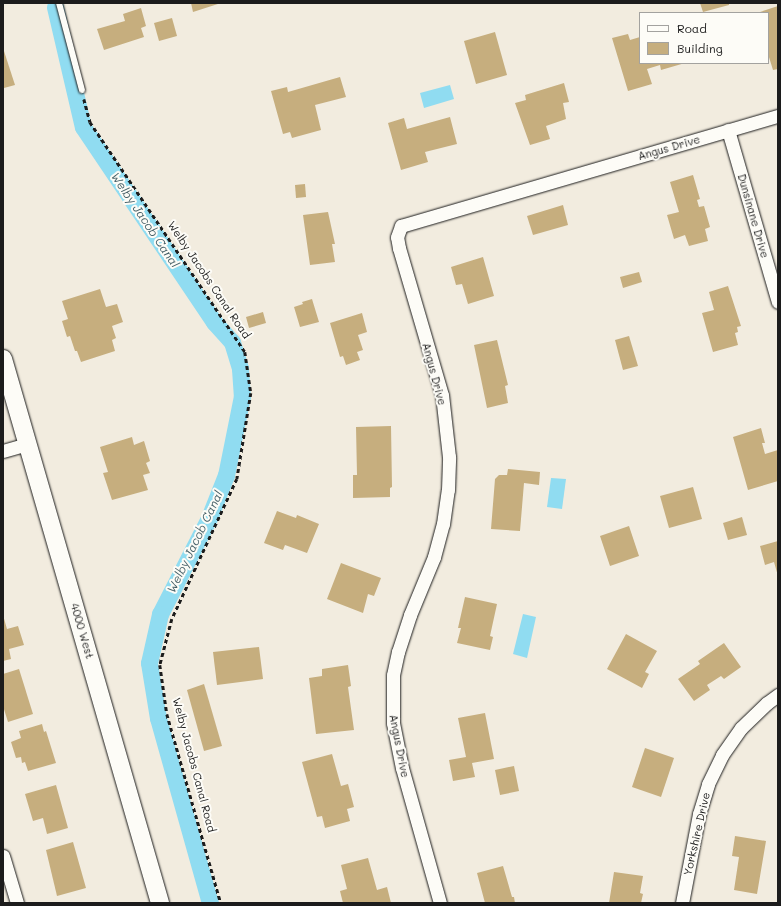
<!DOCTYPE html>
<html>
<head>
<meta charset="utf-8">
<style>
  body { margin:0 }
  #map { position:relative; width:781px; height:906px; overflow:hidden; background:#f2ecdf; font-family:Mali,sans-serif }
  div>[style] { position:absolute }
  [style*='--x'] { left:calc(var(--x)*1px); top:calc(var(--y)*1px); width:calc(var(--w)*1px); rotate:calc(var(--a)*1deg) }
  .water>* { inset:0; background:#90dcf1 }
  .canal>* { height:17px; margin:-8.5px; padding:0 8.5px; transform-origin:8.5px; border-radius:8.5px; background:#90dcf1 }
  .building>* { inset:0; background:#c6ae7e }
  .path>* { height:2.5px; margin-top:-1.25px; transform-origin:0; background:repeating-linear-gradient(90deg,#1c1c1c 0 4px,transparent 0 7px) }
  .roads { filter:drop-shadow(0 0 1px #1c1c1c) drop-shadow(0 0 1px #1c1c1c) }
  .lane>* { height:6px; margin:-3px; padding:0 3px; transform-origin:3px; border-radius:3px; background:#fdfcf7 }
  .street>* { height:13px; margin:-6.5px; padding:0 6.5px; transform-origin:6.5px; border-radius:6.5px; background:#fdfcf7 }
  .secondary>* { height:18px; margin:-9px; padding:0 9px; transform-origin:9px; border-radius:9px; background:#fdfcf7 }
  span { translate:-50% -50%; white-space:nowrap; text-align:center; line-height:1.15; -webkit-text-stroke:4px #fdfcf7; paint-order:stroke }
  .street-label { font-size:11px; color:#1c1c1c }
  .water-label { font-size:12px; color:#455f67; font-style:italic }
  .frame { position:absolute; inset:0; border:4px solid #1c1c1c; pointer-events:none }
  .legend { position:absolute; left:639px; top:12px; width:130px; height:52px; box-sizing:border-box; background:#fdfcf7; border:1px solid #a3a29f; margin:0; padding:5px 7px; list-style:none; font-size:12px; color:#1c1c1c }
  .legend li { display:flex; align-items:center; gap:8px; height:20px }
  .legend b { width:20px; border:1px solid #a3a29f }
</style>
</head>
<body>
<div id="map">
  <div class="water">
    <div style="clip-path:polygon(450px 85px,454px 99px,424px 108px,420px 93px)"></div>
    <div style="clip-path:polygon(551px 478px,566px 479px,562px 509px,547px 507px)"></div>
    <div style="clip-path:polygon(523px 614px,536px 617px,527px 658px,513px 654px)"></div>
  </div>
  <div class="canal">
    <div style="--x:55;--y:7;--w:123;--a:76.9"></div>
    <div style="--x:83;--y:127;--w:235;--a:56.1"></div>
    <div style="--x:214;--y:322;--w:27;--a:48"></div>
    <div style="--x:232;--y:342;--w:28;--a:73"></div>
    <div style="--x:240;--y:369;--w:27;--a:86"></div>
    <div style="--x:242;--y:396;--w:81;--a:101.4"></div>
    <div style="--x:226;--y:475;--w:46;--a:111.6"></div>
    <div style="--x:209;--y:518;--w:108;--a:117"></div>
    <div style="--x:160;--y:614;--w:50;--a:102.7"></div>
    <div style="--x:149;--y:663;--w:56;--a:80.7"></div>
    <div style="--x:158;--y:718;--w:192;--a:74.3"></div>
  </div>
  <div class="building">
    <div style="clip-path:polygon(191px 3px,221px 3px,193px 12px)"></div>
    <div style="clip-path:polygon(700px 3px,729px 3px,729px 5px,703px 12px)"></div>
    <div style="clip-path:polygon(778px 6px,778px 69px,773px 70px,768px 54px,768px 13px,757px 13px)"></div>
    <div style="clip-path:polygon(141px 8px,146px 26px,141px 28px,144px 37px,104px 50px,97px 29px,125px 21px,123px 14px)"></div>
    <div style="clip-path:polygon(172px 18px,177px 36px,159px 41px,154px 23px)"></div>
    <div style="clip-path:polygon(495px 32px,507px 75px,476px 84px,464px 41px)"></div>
    <div style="clip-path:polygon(628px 34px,630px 40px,640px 37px,640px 63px,685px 63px,661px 70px,660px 65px,647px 69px,652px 84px,628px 91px,612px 38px)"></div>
    <div style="clip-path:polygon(3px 48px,15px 85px,4px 88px,3px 85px)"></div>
    <div style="clip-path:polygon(340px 77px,346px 97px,315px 105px,321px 130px,292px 138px,290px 132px,283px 134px,271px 91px,287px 87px,288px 92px)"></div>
    <div style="clip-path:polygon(564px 83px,569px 102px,563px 103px,566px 119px,546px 126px,550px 139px,530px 145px,515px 103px,526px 100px,525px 95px)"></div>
    <div style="clip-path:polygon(450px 117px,457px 144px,425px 152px,428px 162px,401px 170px,388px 123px,404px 118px,407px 129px)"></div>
    <div style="clip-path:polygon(693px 175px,700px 199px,697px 200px,699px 207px,704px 206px,710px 227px,705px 229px,708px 241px,689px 246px,685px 235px,674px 239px,667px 215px,679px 212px,670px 182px)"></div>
    <div style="clip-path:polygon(305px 184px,306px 197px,296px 198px,295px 185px)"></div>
    <div style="clip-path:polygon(563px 205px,568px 225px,533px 235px,527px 216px)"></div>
    <div style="clip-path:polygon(328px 212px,335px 244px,332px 244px,335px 262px,310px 265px,303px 215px)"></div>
    <div style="clip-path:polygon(483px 257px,494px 296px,468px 304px,462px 284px,456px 285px,451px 267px)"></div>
    <div style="clip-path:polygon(639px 272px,642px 282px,623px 288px,620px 277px)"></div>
    <div style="clip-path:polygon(728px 286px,741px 326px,737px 327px,738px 332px,735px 333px,738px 345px,713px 352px,702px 313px,714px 310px,709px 292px)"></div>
    <div style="clip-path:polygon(100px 289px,106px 307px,117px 304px,123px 322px,112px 326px,116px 338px,112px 340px,115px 351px,81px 362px,77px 351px,75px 351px,70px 336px,67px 337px,62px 321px,68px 319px,62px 301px)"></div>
    <div style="clip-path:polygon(312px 299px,319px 322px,300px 327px,294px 307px,303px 304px,302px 302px)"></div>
    <div style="clip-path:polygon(263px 312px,266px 323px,249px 328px,246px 317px)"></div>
    <div style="clip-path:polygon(362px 313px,367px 332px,358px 335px,363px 350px,357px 352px,360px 360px,346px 365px,343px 356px,340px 357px,330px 323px)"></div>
    <div style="clip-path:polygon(629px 336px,638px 366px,623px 370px,615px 340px)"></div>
    <div style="clip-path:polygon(497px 340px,508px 385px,505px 386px,508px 403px,487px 408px,474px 345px)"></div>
    <div style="clip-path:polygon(391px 426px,392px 487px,390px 488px,390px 497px,353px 498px,353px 475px,357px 475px,356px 427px)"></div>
    <div style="clip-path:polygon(761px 428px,765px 443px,762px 443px,765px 454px,778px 450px,778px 481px,748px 490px,733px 437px)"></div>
    <div style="clip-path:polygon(132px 437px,134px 445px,144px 441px,150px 461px,146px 463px,150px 473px,143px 475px,148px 490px,112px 500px,103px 473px,108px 472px,100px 447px)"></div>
    <div style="clip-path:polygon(508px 469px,540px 472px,539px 485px,524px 483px,520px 531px,491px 529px,495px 479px,499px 475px,507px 475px)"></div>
    <div style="clip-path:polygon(693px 487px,702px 519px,669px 528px,660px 496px)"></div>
    <div style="clip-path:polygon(277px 511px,296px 518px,297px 515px,319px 524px,307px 553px,285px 545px,283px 550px,264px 543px)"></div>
    <div style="clip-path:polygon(742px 517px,747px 535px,728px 540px,723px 523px)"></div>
    <div style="clip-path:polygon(629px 526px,639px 556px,610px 566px,600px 536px)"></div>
    <div style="clip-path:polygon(778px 541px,778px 576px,774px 562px,765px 565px,760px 546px)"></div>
    <div style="clip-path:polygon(341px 563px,381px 578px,374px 596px,368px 594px,363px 613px,327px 599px)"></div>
    <div style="clip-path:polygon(465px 597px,497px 604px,490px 636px,493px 637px,490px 650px,457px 643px,461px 628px,458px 628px)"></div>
    <div style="clip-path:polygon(3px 615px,7px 629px,18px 626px,24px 645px,9px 649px,11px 659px,3px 661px)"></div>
    <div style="clip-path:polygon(626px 634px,657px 651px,645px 672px,649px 674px,642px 688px,607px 669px)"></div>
    <div style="clip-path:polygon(724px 643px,741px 667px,724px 679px,721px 676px,707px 685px,710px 690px,694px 701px,678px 679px,700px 664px,698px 661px)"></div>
    <div style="clip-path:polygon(259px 647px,263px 679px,217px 685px,213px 652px)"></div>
    <div style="clip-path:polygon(348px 665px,351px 686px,348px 687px,354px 730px,316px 734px,309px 678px,322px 676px,322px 669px)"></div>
    <div style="clip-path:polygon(19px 669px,33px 714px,8px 722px,3px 706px,3px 674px)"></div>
    <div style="clip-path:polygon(204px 684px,222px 746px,204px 751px,187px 690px)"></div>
    <div style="clip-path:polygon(485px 713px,494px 759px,472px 763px,475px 777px,453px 781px,449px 760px,466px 757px,458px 718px)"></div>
    <div style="clip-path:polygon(42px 724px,44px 732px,46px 731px,56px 763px,28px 771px,25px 762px,22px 763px,21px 757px,16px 758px,11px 742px,21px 738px,19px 731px)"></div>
    <div style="clip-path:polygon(645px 748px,674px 758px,661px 797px,632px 787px)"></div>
    <div style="clip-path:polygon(332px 754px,341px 786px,348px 784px,354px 807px,347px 809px,350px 821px,325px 828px,322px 816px,317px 817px,302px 762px)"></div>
    <div style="clip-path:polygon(514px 766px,519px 791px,500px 795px,495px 770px)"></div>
    <div style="clip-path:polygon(56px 785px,68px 828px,47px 834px,43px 818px,33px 821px,25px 794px)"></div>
    <div style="clip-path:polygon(735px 836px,766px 841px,757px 894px,734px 890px,739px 857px,732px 856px)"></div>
    <div style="clip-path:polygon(73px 842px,86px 888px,57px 896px,46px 850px)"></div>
    <div style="clip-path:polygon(368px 858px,377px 890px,387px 887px,391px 903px,343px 903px,340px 891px,347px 889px,341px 865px)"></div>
    <div style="clip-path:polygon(503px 866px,512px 897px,514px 897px,515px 903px,485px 903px,477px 873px)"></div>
    <div style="clip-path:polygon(614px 872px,643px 876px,640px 893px,643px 894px,641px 903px,609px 903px)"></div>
  </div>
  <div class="path">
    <div style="--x:84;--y:99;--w:24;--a:75"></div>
    <div style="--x:90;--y:122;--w:277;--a:56"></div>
    <div style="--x:245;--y:352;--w:41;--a:81.7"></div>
    <div style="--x:251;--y:393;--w:87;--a:99.2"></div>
    <div style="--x:237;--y:479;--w:154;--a:114.9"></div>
    <div style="--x:172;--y:619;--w:48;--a:104.6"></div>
    <div style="--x:160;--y:665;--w:49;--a:81.9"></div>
    <div style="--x:167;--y:714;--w:197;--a:74.1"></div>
  </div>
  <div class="roads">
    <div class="lane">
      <div style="--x:59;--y:3;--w:90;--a:75.2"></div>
    </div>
    <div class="street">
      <div style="--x:728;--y:130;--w:179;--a:73.8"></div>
      <div style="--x:3;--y:451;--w:26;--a:-16"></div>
      <div style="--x:3;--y:856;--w:49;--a:73.4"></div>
      <div style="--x:440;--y:903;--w:140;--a:-105.7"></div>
      <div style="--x:402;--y:768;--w:46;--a:-101.3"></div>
      <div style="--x:393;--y:723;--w:48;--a:-90"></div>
      <div style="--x:393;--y:675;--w:24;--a:-78"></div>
      <div style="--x:398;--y:652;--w:39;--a:-72"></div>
      <div style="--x:410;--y:615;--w:63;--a:-67.5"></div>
      <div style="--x:434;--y:557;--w:34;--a:-75"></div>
      <div style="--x:443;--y:524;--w:34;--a:-82"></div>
      <div style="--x:448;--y:490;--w:33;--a:-88"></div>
      <div style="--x:449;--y:457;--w:62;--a:-96.4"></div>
      <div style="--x:442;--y:395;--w:153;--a:-106.3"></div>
      <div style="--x:399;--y:248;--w:11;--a:-100"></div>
      <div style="--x:397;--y:237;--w:12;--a:-70"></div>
      <div style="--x:401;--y:226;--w:393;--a:-16.3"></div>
      <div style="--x:682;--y:903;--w:91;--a:-79.2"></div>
      <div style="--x:699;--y:814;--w:31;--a:-73"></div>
      <div style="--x:708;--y:784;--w:32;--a:-64"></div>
      <div style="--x:722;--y:755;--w:33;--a:-55"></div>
      <div style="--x:741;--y:728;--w:36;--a:-44"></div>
      <div style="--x:767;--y:703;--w:14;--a:-36"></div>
    </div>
    <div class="secondary">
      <div style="--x:3;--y:359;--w:566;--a:73.9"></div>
    </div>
  </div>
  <div class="street-label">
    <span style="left:669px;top:148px;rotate:-16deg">Angus Drive</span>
    <span style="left:753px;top:216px;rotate:74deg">Dunsinane Drive</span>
    <span style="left:209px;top:280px;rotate:56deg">Welby Jacobs Canal Road</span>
    <span style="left:434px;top:374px;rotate:75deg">Angus Drive</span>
    <span style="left:82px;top:631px;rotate:74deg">4000 West</span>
    <span style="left:399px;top:746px;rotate:79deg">Angus Drive</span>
    <span style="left:194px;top:765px;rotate:75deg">Welby Jacobs Canal Road</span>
    <span style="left:697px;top:834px;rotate:-77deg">Yorkshire Drive</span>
  </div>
  <div class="water-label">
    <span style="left:145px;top:220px;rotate:56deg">Welby Jacob Canal</span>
    <span style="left:195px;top:542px;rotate:-64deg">Welby Jacob Canal</span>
  </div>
  <div class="frame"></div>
  <ul class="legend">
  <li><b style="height:5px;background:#fdfcf7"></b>Road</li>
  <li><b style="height:11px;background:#c6ae7e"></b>Building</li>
  </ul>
</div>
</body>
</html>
